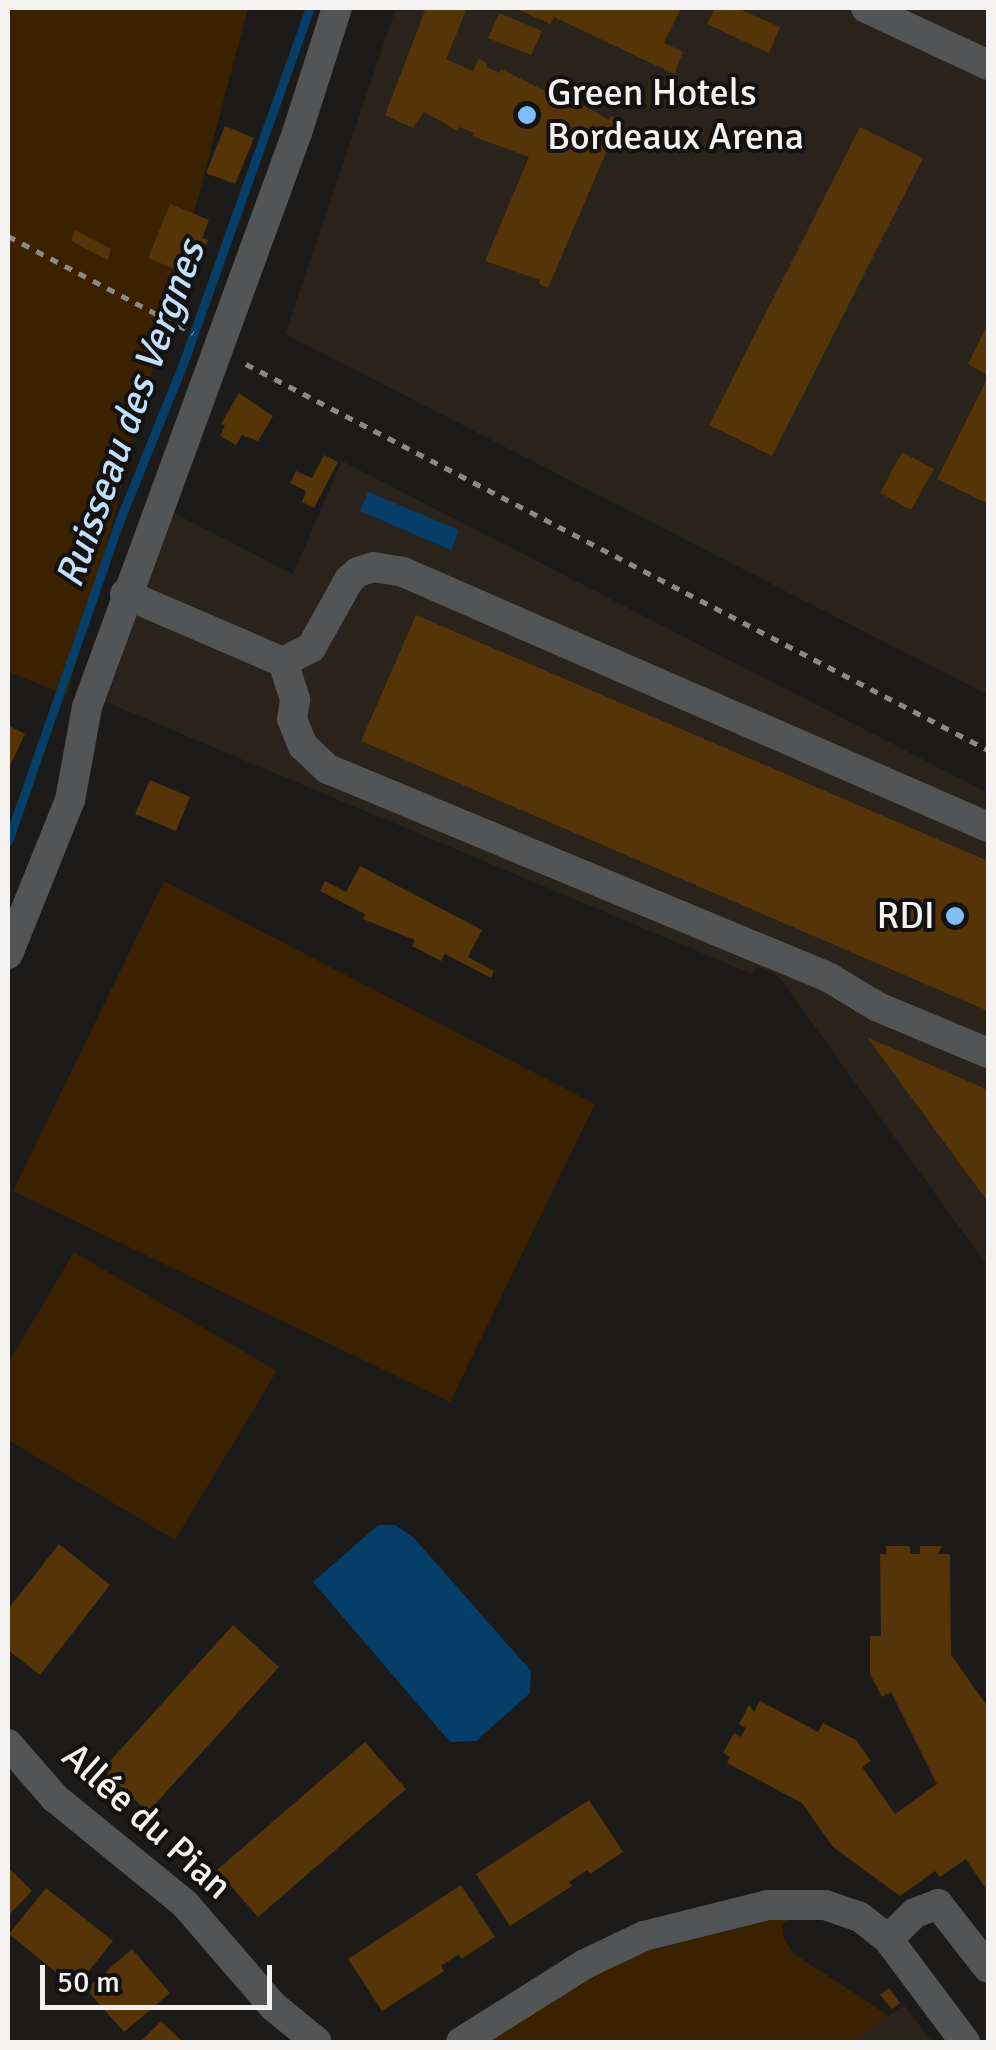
<!DOCTYPE html>
<html>
<head>
<meta charset="utf-8">
<style>
  body { margin:0 }
  #map { position:relative; width:996px; height:2050px; overflow:hidden; background:#1d1b19; font-family:Signika,sans-serif }
  div>[style] { position:absolute }
  [style*='--x'] { left:calc(var(--x)*1px); top:calc(var(--y)*1px); width:calc(var(--w)*1px); rotate:calc(var(--a)*1deg) }
  .built>* { inset:0; background:#29231c }
  .green>* { inset:0; background:#3a2100 }
  .water>* { inset:0; background:#043e69 }
  .stream>* { height:9px; margin:-4.5px; padding:0 4.5px; transform-origin:4.5px; border-radius:4.5px; background:#043e69 }
  .building>* { inset:0; background:#553407 }
  .path>* { height:5px; margin-top:-2.5px; transform-origin:0; background:repeating-linear-gradient(90deg,#8b8a88 0 8px,transparent 0 16px) }
  .minor>* { height:30px; margin:-15px; padding:0 15px; transform-origin:15px; border-radius:15px; background:#535455 }
  .dots>* { width:28px; height:28px; translate:-50% -50%; box-sizing:border-box; border:5px solid #141211; border-radius:50% }
  span { translate:-50% -50%; white-space:nowrap; text-align:center; line-height:1.15; -webkit-text-stroke:8px #141211; paint-order:stroke }
  .poi-label { font-size:38px; color:#f4f3f2 }
  .left { translate:0 -50%; text-align:left }
  .right { translate:-100% -50%; text-align:right }
  .street-label { font-size:38px; color:#f4f3f2 }
  .water-label { font-size:40px; color:#c2dffa; font-style:italic }
  .frame { position:absolute; inset:0; border:10px solid #f4f3f2; pointer-events:none }
  .scale { position:absolute; left:40px; top:1965px; width:232px; height:45px; box-sizing:border-box; border:5px solid #f4f3f2; border-top:0; padding-left:12px; font-size:30px; line-height:35px; white-space:nowrap; color:#f4f3f2; -webkit-text-stroke:8px #141211; paint-order:stroke }
</style>
</head>
<body>
<div id="map">
  <div class="built">
    <div style="clip-path:polygon(396px 8px,988px 8px,988px 695px,285px 334px)"></div>
    <div style="clip-path:polygon(342px 461px,988px 793px,988px 1267px,779px 977px,758px 966px,752px 974px,106px 702px,172px 512px,293px 574px)"></div>
    <div style="clip-path:polygon(904px 2005px,932px 2042px,859px 2042px,856px 2039px)"></div>
  </div>
  <div class="green">
    <div style="clip-path:polygon(8px 8px,248px 8px,67px 695px,8px 672px)"></div>
    <div style="clip-path:polygon(164px 881px,595px 1104px,450px 1402px,13px 1191px)"></div>
    <div style="clip-path:polygon(74px 1252px,277px 1371px,175px 1540px,8px 1440px,8px 1363px)"></div>
    <div style="clip-path:polygon(809px 1909px,782px 1924px,784px 1939px,793px 1953px,889px 2016px,857px 2039px,859px 2042px,480px 2042px,607px 1961px)"></div>
  </div>
  <div class="water">
    <div style="clip-path:polygon(368px 492px,459px 530px,451px 550px,360px 511px)"></div>
    <div style="clip-path:polygon(378px 1525px,395px 1525px,414px 1538px,531px 1671px,530px 1693px,476px 1741px,450px 1742px,313px 1582px)"></div>
  </div>
  <div class="stream">
    <div style="--x:8;--y:841;--w:338;--a:-70.8"></div>
    <div style="--x:119;--y:522;--w:174;--a:-68"></div>
    <div style="--x:184;--y:361;--w:375;--a:-70.4"></div>
  </div>
  <div class="building">
    <div style="clip-path:polygon(426px 8px,467px 8px,446px 59px,473px 71px,478px 59px,487px 63px,486px 67px,500px 73px,501px 69px,555px 96px,557px 93px,578px 107px,580px 103px,609px 120px,611px 116px,620px 120px,548px 288px,539px 284px,540px 280px,485px 261px,529px 157px,472px 136px,474px 133px,460px 127px,458px 131px,424px 112px,413px 128px,385px 115px)"></div>
    <div style="clip-path:polygon(515px 8px,681px 8px,664px 43px,683px 52px,674px 74px,554px 17px,550px 24px)"></div>
    <div style="clip-path:polygon(715px 8px,737px 8px,780px 27px,769px 53px,707px 24px)"></div>
    <div style="clip-path:polygon(499px 13px,542px 31px,531px 55px,488px 38px)"></div>
    <div style="clip-path:polygon(225px 126px,254px 138px,235px 184px,206px 173px)"></div>
    <div style="clip-path:polygon(860px 127px,923px 158px,772px 456px,709px 425px)"></div>
    <div style="clip-path:polygon(170px 204px,209px 220px,202px 238px,208px 240px,193px 277px,148px 258px)"></div>
    <div style="clip-path:polygon(75px 230px,111px 249px,108px 260px,71px 241px)"></div>
    <div style="clip-path:polygon(988px 323px,988px 375px,968px 364px)"></div>
    <div style="clip-path:polygon(988px 377px,988px 504px,937px 479px)"></div>
    <div style="clip-path:polygon(239px 393px,273px 416px,258px 441px,242px 435px,236px 445px,220px 436px,225px 426px,221px 424px)"></div>
    <div style="clip-path:polygon(902px 452px,934px 469px,911px 510px,880px 493px)"></div>
    <div style="clip-path:polygon(324px 455px,338px 462px,314px 508px,302px 502px,306px 491px,290px 483px,296px 471px,312px 478px)"></div>
    <div style="clip-path:polygon(416px 615px,988px 861px,988px 1011px,361px 741px)"></div>
    <div style="clip-path:polygon(8px 725px,25px 734px,8px 770px)"></div>
    <div style="clip-path:polygon(150px 780px,190px 797px,176px 831px,135px 814px)"></div>
    <div style="clip-path:polygon(360px 866px,482px 930px,468px 957px,494px 971px,491px 978px,445px 954px,441px 961px,412px 946px,415px 940px,363px 919px,365px 914px,320px 891px,325px 881px,346px 892px)"></div>
    <div style="clip-path:polygon(867px 1037px,988px 1090px,988px 1202px)"></div>
    <div style="clip-path:polygon(59px 1544px,110px 1585px,40px 1675px,8px 1650px,8px 1609px)"></div>
    <div style="clip-path:polygon(886px 1546px,910px 1546px,910px 1554px,920px 1554px,920px 1546px,942px 1546px,938px 1554px,950px 1554px,951px 1655px,988px 1707px,988px 1892px,966px 1859px,940px 1877px,935px 1871px,900px 1896px,833px 1847px,802px 1803px,727px 1763px,730px 1757px,723px 1753px,734px 1733px,741px 1737px,746px 1728px,739px 1724px,749px 1705px,754px 1712px,760px 1701px,818px 1732px,823px 1723px,856px 1740px,871px 1761px,862px 1767px,895px 1814px,937px 1784px,891px 1692px,882px 1697px,870px 1674px,870px 1636px,881px 1636px,880px 1554px,886px 1554px)"></div>
    <div style="clip-path:polygon(233px 1625px,279px 1667px,148px 1812px,102px 1770px)"></div>
    <div style="clip-path:polygon(365px 1742px,406px 1789px,258px 1917px,217px 1870px)"></div>
    <div style="clip-path:polygon(589px 1800px,623px 1852px,590px 1874px,587px 1870px,569px 1882px,572px 1886px,510px 1926px,476px 1874px)"></div>
    <div style="clip-path:polygon(8px 1867px,32px 1891px,8px 1916px)"></div>
    <div style="clip-path:polygon(461px 1885px,495px 1937px,461px 1959px,459px 1954px,441px 1966px,444px 1971px,382px 2011px,348px 1959px)"></div>
    <div style="clip-path:polygon(46px 1888px,113px 1941px,75px 1988px,9px 1934px)"></div>
    <div style="clip-path:polygon(132px 1949px,170px 1993px,124px 2032px,86px 1989px)"></div>
    <div style="clip-path:polygon(889px 1988px,900px 2003px,892px 2009px,880px 1995px)"></div>
    <div style="clip-path:polygon(161px 2021px,169px 2029px,183px 2042px,140px 2042px)"></div>
  </div>
  <div class="path">
    <div style="--x:8;--y:236;--w:209;--a:27.7"></div>
    <div style="--x:246;--y:364;--w:836;--a:27.48"></div>
  </div>
  <div class="minor">
    <div style="--x:866;--y:8;--w:135;--a:25"></div>
    <div style="--x:125;--y:594;--w:172;--a:23.3"></div>
    <div style="--x:283;--y:662;--w:31;--a:-27"></div>
    <div style="--x:311;--y:648;--w:78;--a:-60.8"></div>
    <div style="--x:349;--y:580;--w:12;--a:-42"></div>
    <div style="--x:358;--y:572;--w:16;--a:-18"></div>
    <div style="--x:373;--y:567;--w:30;--a:9"></div>
    <div style="--x:403;--y:572;--w:638;--a:23.55"></div>
    <div style="--x:283;--y:662;--w:40;--a:72"></div>
    <div style="--x:295;--y:700;--w:19;--a:99"></div>
    <div style="--x:292;--y:719;--w:29;--a:68"></div>
    <div style="--x:303;--y:746;--w:34;--a:43"></div>
    <div style="--x:328;--y:769;--w:542;--a:22.59"></div>
    <div style="--x:828;--y:977;--w:58;--a:31"></div>
    <div style="--x:878;--y:1007;--w:119;--a:22.7"></div>
    <div style="--x:8;--y:954;--w:166;--a:-68.1"></div>
    <div style="--x:70;--y:800;--w:95;--a:-79.6"></div>
    <div style="--x:87;--y:707;--w:611;--a:-69.9"></div>
    <div style="--x:297;--y:133;--w:131;--a:-72.3"></div>
    <div style="--x:8;--y:1744;--w:72;--a:49"></div>
    <div style="--x:55;--y:1798;--w:168;--a:39.2"></div>
    <div style="--x:185;--y:1904;--w:136;--a:49.2"></div>
    <div style="--x:274;--y:2007;--w:55;--a:39.1"></div>
    <div style="--x:888;--y:1939;--w:37;--a:-44"></div>
    <div style="--x:915;--y:1913;--w:25;--a:-21"></div>
    <div style="--x:938;--y:1904;--w:81;--a:52"></div>
    <div style="--x:461;--y:2042;--w:146;--a:-32.2"></div>
    <div style="--x:585;--y:1964;--w:65;--a:-25.4"></div>
    <div style="--x:644;--y:1936;--w:128;--a:-14"></div>
    <div style="--x:768;--y:1905;--w:57;--a:0"></div>
    <div style="--x:825;--y:1905;--w:37;--a:19"></div>
    <div style="--x:860;--y:1917;--w:36;--a:38"></div>
    <div style="--x:888;--y:1939;--w:129;--a:53.2"></div>
  </div>
  <div class="dots">
    <div style="left:527px;top:115px;background:#7dbef9"></div>
    <div style="left:955px;top:916px;background:#7dbef9"></div>
  </div>
  <div class="poi-label">
    <span class="left" style="left:547px;top:115px">Green Hotels<br>Bordeaux Arena</span>
    <span class="right" style="left:935px;top:916px">RDI</span>
  </div>
  <div class="street-label">
    <span style="left:147px;top:1821px;rotate:42deg">Allée du Pian</span>
  </div>
  <div class="water-label">
    <span style="left:130px;top:414px;rotate:-70deg">Ruisseau des Vergnes</span>
  </div>
  <div class="frame"></div>
  <div class="scale">50 m</div>
</div>
</body>
</html>
